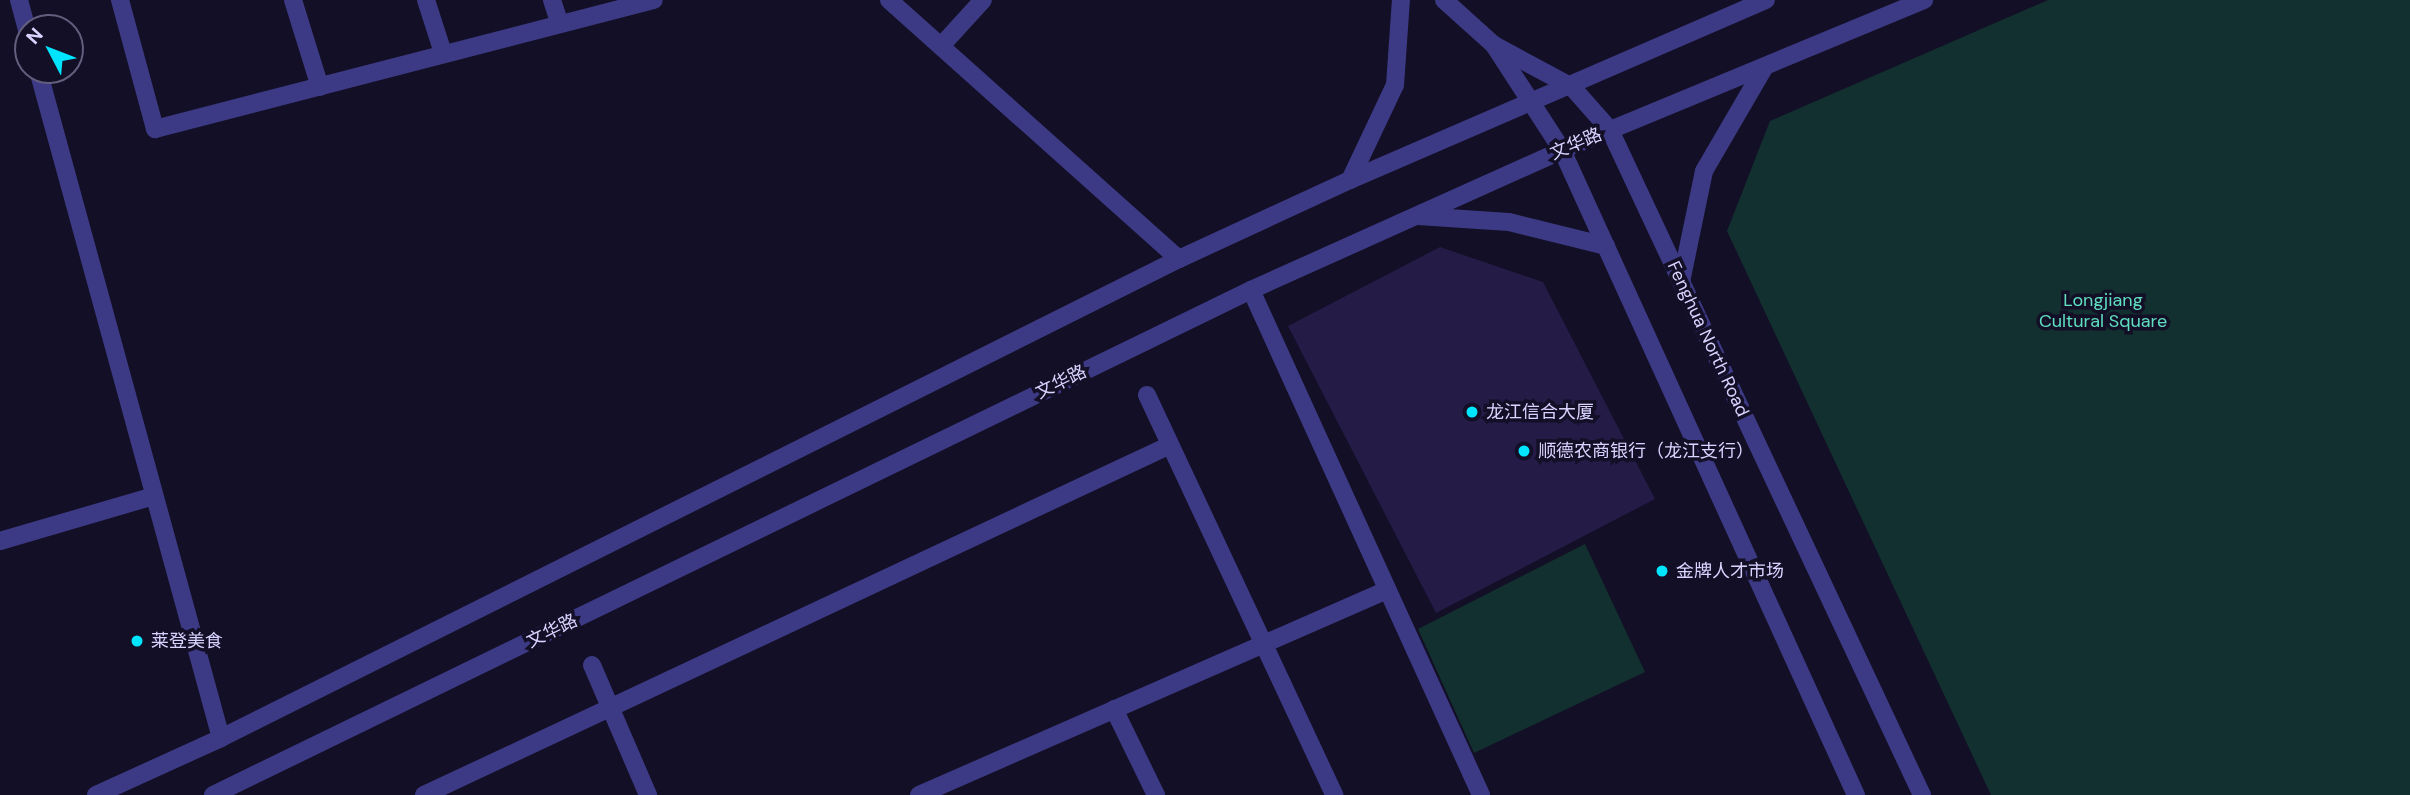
<!DOCTYPE html>
<html>
<head>
<meta charset="utf-8">
<style>
  body { margin:0 }
  #map { position:relative; width:2410px; height:795px; overflow:hidden; background:#130f26; font-family:"DM Sans","Noto Sans SC",sans-serif }
  div>[style] { position:absolute }
  [style*='--x'] { left:calc(var(--x)*1px); top:calc(var(--y)*1px); width:calc(var(--w)*1px); rotate:calc(var(--a)*1deg) }
  .green>* { inset:0; background:#12302f }
  .building>* { inset:0; background:#241b47 }
  .minor>* { height:18px; margin:-9px; padding:0 9px; transform-origin:9px; border-radius:9px; background:#3d3a85 }
  .dots>* { width:19px; height:19px; translate:-50% -50%; box-sizing:border-box; border:4px solid #130f26; border-radius:50% }
  span { translate:-50% -50%; white-space:nowrap; text-align:center; line-height:1.15; -webkit-text-stroke:7px #130f26; paint-order:stroke }
  .street-label { font-size:18px; color:#d9d4ff }
  .park-label { font-size:18px; color:#5fe0c0 }
  .poi-label { font-size:18px; color:#d9d4ff }
  .left { translate:0 -50%; text-align:left }
  .north { position:absolute; left:14px; top:14px; width:70px; height:70px; box-sizing:border-box; background:#130f26; border:2px solid #625e7d; border-radius:50%; rotate:312deg; font-size:19px; font-weight:700; line-height:28px; text-align:center; color:#d9d4ff }
  .north::after { content:''; display:block; margin:auto; width:24px; height:32px; background:#00e5ff; clip-path:polygon(50% 0,100% 100%,50% 72%,0 100%) }
</style>
</head>
<body>
<div id="map">
  <div class="green">
    <div style="clip-path:polygon(2048px 0,2410px 0,2410px 795px,1991px 795px,1727px 231px,1770px 121px)"></div>
    <div style="clip-path:polygon(1585px 544px,1645px 672px,1474px 753px,1418px 629px)"></div>
  </div>
  <div class="building">
    <div style="clip-path:polygon(1440px 247px,1543px 282px,1655px 499px,1436px 613px,1288px 326px)"></div>
  </div>
  <div class="minor">
    <div style="--x:19;--y:0;--w:34;--a:75"></div>
    <div style="--x:120;--y:0;--w:134;--a:74.8"></div>
    <div style="--x:155;--y:129;--w:515;--a:-14.49"></div>
    <div style="--x:293;--y:0;--w:91;--a:72.8"></div>
    <div style="--x:426;--y:0;--w:56;--a:72.2"></div>
    <div style="--x:552;--y:0;--w:23;--a:72"></div>
    <div style="--x:889;--y:0;--w:389;--a:41.8"></div>
    <div style="--x:1444;--y:0;--w:67;--a:42"></div>
    <div style="--x:1494;--y:45;--w:89;--a:28.3"></div>
    <div style="--x:1572;--y:87;--w:57;--a:48.5"></div>
    <div style="--x:1610;--y:130;--w:735;--a:64.87"></div>
    <div style="--x:1494;--y:45;--w:125;--a:57.1"></div>
    <div style="--x:1562;--y:150;--w:709;--a:65.5"></div>
    <div style="--x:941;--y:46;--w:62;--a:-47.6"></div>
    <div style="--x:38;--y:70;--w:693;--a:74.68"></div>
    <div style="--x:1350;--y:180;--w:105;--a:-64.7"></div>
    <div style="--x:1395;--y:85;--w:85;--a:-86"></div>
    <div style="--x:1418;--y:216;--w:91;--a:3.8"></div>
    <div style="--x:1509;--y:222;--w:100;--a:13.9"></div>
    <div style="--x:1681;--y:282;--w:113;--a:-78.3"></div>
    <div style="--x:1704;--y:171;--w:121;--a:-59.8"></div>
    <div style="--x:1251;--y:290;--w:555;--a:65.51"></div>
    <div style="--x:1147;--y:395;--w:442;--a:64.9"></div>
    <div style="--x:0;--y:541;--w:160;--a:-16.3"></div>
    <div style="--x:592;--y:665;--w:142;--a:66.7"></div>
    <div style="--x:1114;--y:709;--w:96;--a:64"></div>
    <div style="--x:96;--y:795;--w:137;--a:-24.5"></div>
    <div style="--x:221;--y:738;--w:1071;--a:-26.57"></div>
    <div style="--x:1179;--y:259;--w:188;--a:-24.8"></div>
    <div style="--x:1350;--y:180;--w:453;--a:-23.4"></div>
    <div style="--x:213;--y:795;--w:1154;--a:-25.94"></div>
    <div style="--x:1251;--y:290;--w:341;--a:-24.2"></div>
    <div style="--x:1562;--y:150;--w:392;--a:-22.5"></div>
    <div style="--x:424;--y:795;--w:824;--a:-25.13"></div>
    <div style="--x:919;--y:795;--w:511;--a:-23.66"></div>
  </div>
  <div class="dots">
    <div style="left:1472px;top:412px;background:#00e5ff"></div>
    <div style="left:1524px;top:451px;background:#00e5ff"></div>
    <div style="left:1662px;top:571px;background:#00e5ff"></div>
    <div style="left:137px;top:641px;background:#00e5ff"></div>
  </div>
  <div class="street-label">
    <span style="left:1576px;top:144px;rotate:-23deg">文华路</span>
    <span style="left:1708px;top:339px;rotate:65deg">Fenghua North Road</span>
    <span style="left:1061px;top:382px;rotate:-26deg">文华路</span>
    <span style="left:552px;top:631px;rotate:-26deg">文华路</span>
  </div>
  <div class="park-label">
    <span style="left:2103px;top:311px">Longjiang<br>Cultural Square</span>
  </div>
  <div class="poi-label">
    <span class="left" style="left:1486px;top:412px">龙江信合大厦</span>
    <span class="left" style="left:1538px;top:451px">顺德农商银行（龙江支行）</span>
    <span class="left" style="left:1676px;top:571px">金牌人才市场</span>
    <span class="left" style="left:151px;top:641px">莱登美食</span>
  </div>
  <div class="north">N</div>
</div>
</body>
</html>
